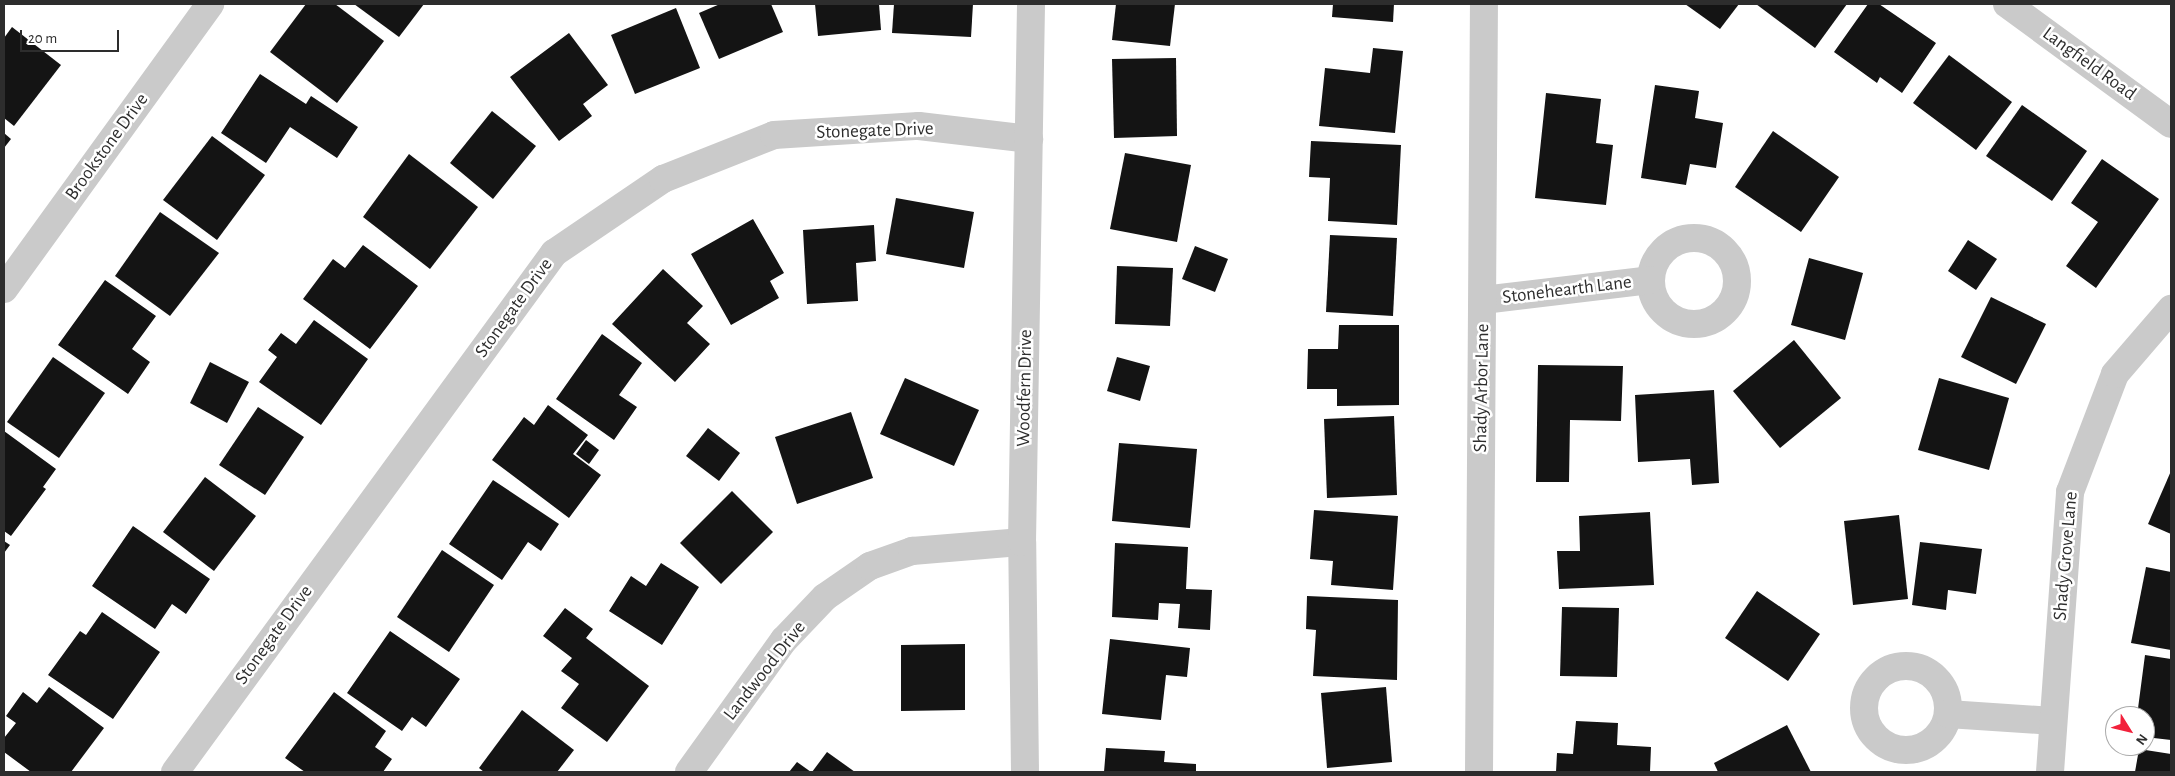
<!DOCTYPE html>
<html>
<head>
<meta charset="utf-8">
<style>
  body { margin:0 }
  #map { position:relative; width:2175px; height:776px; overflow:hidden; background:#fff; font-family:"Alegreya Sans",sans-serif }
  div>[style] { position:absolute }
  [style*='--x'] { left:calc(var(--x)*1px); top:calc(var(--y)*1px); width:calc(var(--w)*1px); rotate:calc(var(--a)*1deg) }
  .building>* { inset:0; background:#141414 }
  .minor>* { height:28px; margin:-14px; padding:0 14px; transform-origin:14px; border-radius:14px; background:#cacaca }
  .minor>.ring { margin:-14px; padding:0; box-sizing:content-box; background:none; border:28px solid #cacaca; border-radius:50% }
  span { translate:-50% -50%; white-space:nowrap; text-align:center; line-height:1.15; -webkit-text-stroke:5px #fff; paint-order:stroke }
  .street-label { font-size:19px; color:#2d2d2d }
  .frame { position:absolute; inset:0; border:5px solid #2d2d2d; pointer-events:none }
  .north { position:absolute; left:2105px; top:706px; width:50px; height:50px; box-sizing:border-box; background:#fff; border:1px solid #ababab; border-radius:50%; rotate:126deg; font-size:14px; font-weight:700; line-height:20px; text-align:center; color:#2d2d2d }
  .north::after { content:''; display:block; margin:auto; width:18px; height:22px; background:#f2213b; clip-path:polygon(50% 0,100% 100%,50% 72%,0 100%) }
  .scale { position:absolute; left:20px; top:30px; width:99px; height:22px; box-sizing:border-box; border:2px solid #2d2d2d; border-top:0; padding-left:6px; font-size:15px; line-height:18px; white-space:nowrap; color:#2d2d2d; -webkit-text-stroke:4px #fff; paint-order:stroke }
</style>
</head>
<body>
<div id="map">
  <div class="building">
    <div style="clip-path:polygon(306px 4px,335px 4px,384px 41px,337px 103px,270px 52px)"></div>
    <div style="clip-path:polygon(354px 4px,424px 4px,399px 37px)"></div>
    <div style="clip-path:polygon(720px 4px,771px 4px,783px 32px,719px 59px,699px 13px)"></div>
    <div style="clip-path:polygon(815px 4px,879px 4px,881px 30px,818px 36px)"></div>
    <div style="clip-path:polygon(894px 4px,973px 4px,971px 37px,892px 33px)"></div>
    <div style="clip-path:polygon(1116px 4px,1175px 4px,1170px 46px,1112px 40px)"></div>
    <div style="clip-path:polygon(1333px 4px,1394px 4px,1393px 22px,1332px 17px)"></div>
    <div style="clip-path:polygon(1685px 4px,1739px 4px,1720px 29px)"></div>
    <div style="clip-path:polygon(1756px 4px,1847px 4px,1815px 48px)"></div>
    <div style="clip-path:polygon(1868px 4px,1879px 4px,1936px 43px,1902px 93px,1880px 77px,1877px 83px,1834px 52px)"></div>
    <div style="clip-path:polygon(676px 8px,700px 68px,635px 94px,611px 35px)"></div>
    <div style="clip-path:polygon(12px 27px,61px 65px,14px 126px,4px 118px,4px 38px)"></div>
    <div style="clip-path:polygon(569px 33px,608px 85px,583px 104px,592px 116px,559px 141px,510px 77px)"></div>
    <div style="clip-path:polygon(1373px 48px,1403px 51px,1395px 133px,1319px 126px,1325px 68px,1370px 73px)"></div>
    <div style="clip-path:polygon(1949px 55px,2012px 102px,1976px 150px,1913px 103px)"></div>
    <div style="clip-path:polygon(1176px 58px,1177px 136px,1114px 138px,1112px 59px)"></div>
    <div style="clip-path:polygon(260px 74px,306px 104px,311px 96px,358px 127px,337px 158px,290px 127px,266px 163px,221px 133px)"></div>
    <div style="clip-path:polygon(1655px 85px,1699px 91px,1695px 118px,1723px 123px,1716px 168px,1690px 164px,1686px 185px,1641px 178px)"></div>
    <div style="clip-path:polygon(1546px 93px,1601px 99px,1596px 143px,1613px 145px,1606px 205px,1535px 198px)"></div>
    <div style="clip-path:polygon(2022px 105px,2087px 151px,2052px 201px,1986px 156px)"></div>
    <div style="clip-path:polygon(492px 111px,536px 146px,493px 199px,450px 163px)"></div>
    <div style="clip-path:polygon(1773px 131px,1839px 177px,1801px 232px,1735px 187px)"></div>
    <div style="clip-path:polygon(4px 133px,11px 139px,4px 148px)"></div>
    <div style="clip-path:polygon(212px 136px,265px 175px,217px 240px,163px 200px)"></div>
    <div style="clip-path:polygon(1311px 141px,1401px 145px,1397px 225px,1328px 221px,1330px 178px,1309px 177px)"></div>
    <div style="clip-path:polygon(1125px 153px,1191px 165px,1177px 242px,1110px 229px)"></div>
    <div style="clip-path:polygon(409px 154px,478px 207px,430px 269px,363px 217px)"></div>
    <div style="clip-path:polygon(2102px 159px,2159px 199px,2096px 288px,2066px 266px,2098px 222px,2071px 203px)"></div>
    <div style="clip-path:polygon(896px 198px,974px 212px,964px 268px,886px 254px)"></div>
    <div style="clip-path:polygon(160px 212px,219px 253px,170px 316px,115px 276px)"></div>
    <div style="clip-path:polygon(753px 219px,784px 273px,770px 281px,779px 298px,731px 325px,691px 254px)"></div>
    <div style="clip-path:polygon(874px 225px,876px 261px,856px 263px,858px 301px,807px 304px,803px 230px)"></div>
    <div style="clip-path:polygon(1330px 235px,1397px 238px,1393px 316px,1326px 312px)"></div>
    <div style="clip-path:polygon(1968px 240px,1997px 259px,1976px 290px,1948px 271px)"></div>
    <div style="clip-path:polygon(363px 245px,418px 286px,370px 349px,303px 299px,333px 259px,345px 268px)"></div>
    <div style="clip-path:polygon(1195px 246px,1228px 259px,1215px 292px,1182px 279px)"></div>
    <div style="clip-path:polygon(1809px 258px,1863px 273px,1845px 340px,1791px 325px)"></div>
    <div style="clip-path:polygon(1117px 266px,1173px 268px,1170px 326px,1115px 324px)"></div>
    <div style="clip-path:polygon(663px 269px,703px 306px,687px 323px,710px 344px,675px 382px,612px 324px)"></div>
    <div style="clip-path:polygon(105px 280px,156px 316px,132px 349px,150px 362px,128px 394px,58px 345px)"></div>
    <div style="clip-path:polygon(1991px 297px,2046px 324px,2016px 384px,1961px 357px)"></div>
    <div style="clip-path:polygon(314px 320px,368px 359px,321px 425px,259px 382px,277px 357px,268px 350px,281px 333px,296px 344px)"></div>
    <div style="clip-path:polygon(1339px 325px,1399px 325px,1399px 405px,1337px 406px,1337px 389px,1307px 389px,1308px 349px,1338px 349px)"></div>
    <div style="clip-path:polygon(602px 334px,642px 363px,619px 395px,637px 407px,614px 440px,556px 399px)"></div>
    <div style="clip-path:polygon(1794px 340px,1841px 398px,1780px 448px,1733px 391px)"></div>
    <div style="clip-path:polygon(53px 357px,105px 393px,59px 458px,7px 422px)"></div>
    <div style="clip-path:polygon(1117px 357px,1150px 366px,1140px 401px,1107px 391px)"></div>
    <div style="clip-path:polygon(210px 362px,249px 382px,227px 423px,190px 403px)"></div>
    <div style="clip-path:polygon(1538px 365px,1623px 366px,1621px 421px,1570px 420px,1569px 482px,1536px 482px)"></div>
    <div style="clip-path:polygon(905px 378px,979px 410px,954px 466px,880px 434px)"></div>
    <div style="clip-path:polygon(1939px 378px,2009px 398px,1989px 470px,1918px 450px)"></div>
    <div style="clip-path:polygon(1714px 390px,1719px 483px,1692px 485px,1690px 459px,1638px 462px,1635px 395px)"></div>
    <div style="clip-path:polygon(548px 405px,588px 435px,573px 454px,601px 475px,569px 518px,492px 460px,524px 417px,534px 425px)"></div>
    <div style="clip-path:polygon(258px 407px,304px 437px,265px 495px,219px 465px)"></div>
    <div style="clip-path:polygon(851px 412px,873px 478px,797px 504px,775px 437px)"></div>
    <div style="clip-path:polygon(1394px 416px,1397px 495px,1327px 498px,1324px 419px)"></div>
    <div style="clip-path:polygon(708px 428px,740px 453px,719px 481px,686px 456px)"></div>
    <div style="clip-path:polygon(4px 431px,56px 469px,43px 487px,46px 489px,11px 536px,4px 531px)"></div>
    <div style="clip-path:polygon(586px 440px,599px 450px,589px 464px,576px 454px)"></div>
    <div style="clip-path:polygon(1119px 443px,1197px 449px,1190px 528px,1112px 521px)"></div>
    <div style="clip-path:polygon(2171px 471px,2171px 534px,2148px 524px)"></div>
    <div style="clip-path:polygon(205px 477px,256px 516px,214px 571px,163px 532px)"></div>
    <div style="clip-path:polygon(493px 480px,559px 524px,541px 551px,528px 542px,502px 580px,449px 544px)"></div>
    <div style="clip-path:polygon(732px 491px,773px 532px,721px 584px,680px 543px)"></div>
    <div style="clip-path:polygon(1314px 510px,1398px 516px,1393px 590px,1331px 585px,1333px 561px,1310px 559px)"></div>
    <div style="clip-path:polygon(1650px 512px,1654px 585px,1559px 589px,1557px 551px,1580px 551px,1579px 516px)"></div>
    <div style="clip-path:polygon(1899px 515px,1908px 599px,1853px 605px,1844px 521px)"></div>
    <div style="clip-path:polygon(133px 526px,210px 579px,186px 614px,172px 604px,155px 629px,92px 586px)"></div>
    <div style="clip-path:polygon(4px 541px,10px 545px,4px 553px)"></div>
    <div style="clip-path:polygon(1920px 542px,1982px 549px,1976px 594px,1948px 590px,1946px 610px,1912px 605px)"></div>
    <div style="clip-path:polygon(1115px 543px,1188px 547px,1186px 589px,1212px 590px,1210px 630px,1178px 628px,1180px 604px,1159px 603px,1158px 620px,1112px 617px)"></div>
    <div style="clip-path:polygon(442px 550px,494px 585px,449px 652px,397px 617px)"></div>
    <div style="clip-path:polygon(661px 563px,699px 587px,662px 645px,609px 611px,631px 576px,646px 586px)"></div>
    <div style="clip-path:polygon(2146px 567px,2171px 572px,2171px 650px,2131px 643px)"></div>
    <div style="clip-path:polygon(1757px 591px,1820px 634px,1788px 681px,1725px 638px)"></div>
    <div style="clip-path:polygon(1307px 596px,1398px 600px,1397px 680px,1313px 676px,1316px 630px,1306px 629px)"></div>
    <div style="clip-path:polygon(1562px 607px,1619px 608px,1617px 677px,1560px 676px)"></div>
    <div style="clip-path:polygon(565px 608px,593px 629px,586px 638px,649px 686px,607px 742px,561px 708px,579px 684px,561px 671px,572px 658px,543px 636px)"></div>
    <div style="clip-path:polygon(102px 612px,160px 652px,113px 719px,48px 675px,80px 631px,86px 635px)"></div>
    <div style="clip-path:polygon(390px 631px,460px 679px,426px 727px,412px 717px,402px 731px,347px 693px)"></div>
    <div style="clip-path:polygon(1110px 639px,1190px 648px,1187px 677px,1166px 675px,1161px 720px,1102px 714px)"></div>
    <div style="clip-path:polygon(965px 644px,965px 710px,901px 711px,901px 645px)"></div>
    <div style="clip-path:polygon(2145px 655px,2171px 659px,2171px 740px,2145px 737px,2145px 716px,2137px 716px)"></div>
    <div style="clip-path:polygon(49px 687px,104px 728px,71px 772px,31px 772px,4px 752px,4px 738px,16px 723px,6px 716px,23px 692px,37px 703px)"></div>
    <div style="clip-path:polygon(1386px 687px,1392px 762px,1327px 768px,1321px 693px)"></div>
    <div style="clip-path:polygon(334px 692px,386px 731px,375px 747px,392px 759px,383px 772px,305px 772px,285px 758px)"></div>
    <div style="clip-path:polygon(522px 710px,574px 750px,557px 772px,484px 772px,479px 768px)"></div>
    <div style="clip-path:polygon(1576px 721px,1618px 723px,1617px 745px,1651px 747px,1650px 772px,1556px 772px,1557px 753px,1573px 754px)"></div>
    <div style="clip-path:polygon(1787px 725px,1811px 772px,1718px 772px,1714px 763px)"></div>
    <div style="clip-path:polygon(1106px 748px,1165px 751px,1164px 762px,1196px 764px,1196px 772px,1104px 772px)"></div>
    <div style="clip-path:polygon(2139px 749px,2171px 754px,2171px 772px,2135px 772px)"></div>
    <div style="clip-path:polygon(827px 752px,855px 772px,812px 772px)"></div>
    <div style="clip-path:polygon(797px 762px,811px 772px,789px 772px)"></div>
  </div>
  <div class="minor">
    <div style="--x:2007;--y:4;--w:203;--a:36.2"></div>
    <div class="ring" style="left:1651px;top:238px;width:58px;height:58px"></div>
    <div style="--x:4;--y:289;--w:352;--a:-54.1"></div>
    <div style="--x:1483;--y:300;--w:168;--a:-6.8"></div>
    <div class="ring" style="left:1864px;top:666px;width:56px;height:56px"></div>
    <div style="--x:1948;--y:714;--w:105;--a:3.8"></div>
    <div style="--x:175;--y:772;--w:643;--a:-53.86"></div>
    <div style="--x:554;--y:253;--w:132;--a:-34.2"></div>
    <div style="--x:663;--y:179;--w:119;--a:-21.6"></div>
    <div style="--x:774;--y:135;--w:145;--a:-3.6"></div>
    <div style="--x:919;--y:126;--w:111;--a:6.7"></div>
    <div style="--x:689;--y:772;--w:163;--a:-54.3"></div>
    <div style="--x:784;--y:640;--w:59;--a:-46.4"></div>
    <div style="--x:825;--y:597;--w:55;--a:-34.6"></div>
    <div style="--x:870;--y:566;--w:45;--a:-19.7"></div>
    <div style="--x:912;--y:551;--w:110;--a:-4.7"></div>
    <div style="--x:1025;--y:772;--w:230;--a:-90.7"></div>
    <div style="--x:1022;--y:542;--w:538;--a:-89.04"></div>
    <div style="--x:1479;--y:772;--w:768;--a:-89.63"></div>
    <div style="--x:2050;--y:772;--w:281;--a:-85.9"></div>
    <div style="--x:2070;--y:492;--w:126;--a:-69.1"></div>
    <div style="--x:2115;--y:374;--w:86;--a:-49.3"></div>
  </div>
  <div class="street-label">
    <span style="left:2089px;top:64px;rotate:36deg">Langfield Road</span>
    <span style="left:875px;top:131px;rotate:-2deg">Stonegate Drive</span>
    <span style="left:107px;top:147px;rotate:-54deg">Brookstone Drive</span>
    <span style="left:1567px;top:290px;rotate:-7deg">Stonehearth Lane</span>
    <span style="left:514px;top:308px;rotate:-54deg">Stonegate Drive</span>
    <span style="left:1025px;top:388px;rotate:-89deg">Woodfern Drive</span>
    <span style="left:1482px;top:388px;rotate:-89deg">Shady Arbor Lane</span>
    <span style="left:2066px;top:556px;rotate:-85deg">Shady Grove Lane</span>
    <span style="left:274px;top:635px;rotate:-54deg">Stonegate Drive</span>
    <span style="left:765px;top:671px;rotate:-52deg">Landwood Drive</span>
  </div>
  <div class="frame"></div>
  <div class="north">N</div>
  <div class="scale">20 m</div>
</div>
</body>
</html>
